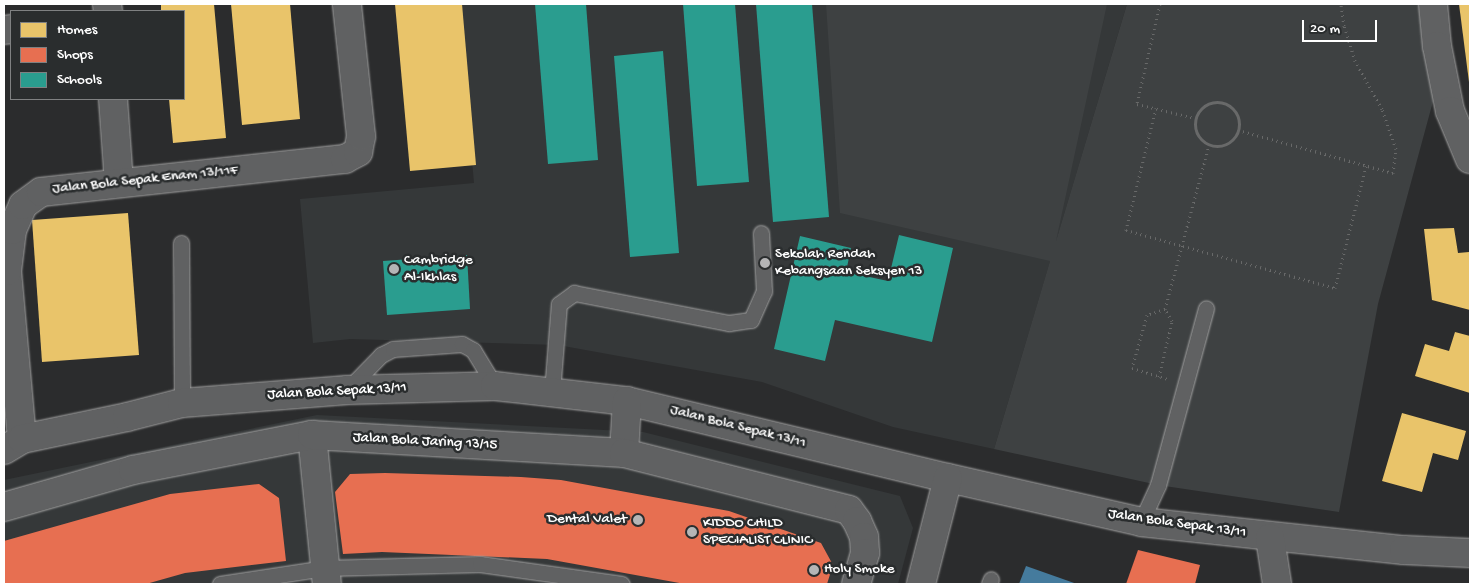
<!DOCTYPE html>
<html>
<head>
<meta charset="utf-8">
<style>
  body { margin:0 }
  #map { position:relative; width:1474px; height:588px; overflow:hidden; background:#2b2c2d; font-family:"Gochi Hand",sans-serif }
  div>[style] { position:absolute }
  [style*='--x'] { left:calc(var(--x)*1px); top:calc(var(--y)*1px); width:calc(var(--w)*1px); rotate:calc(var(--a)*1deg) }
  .built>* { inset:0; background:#353839 }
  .green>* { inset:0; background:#3e4142 }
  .homes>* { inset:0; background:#e9c46a }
  .shops>* { inset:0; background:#e76f51 }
  .schools>* { inset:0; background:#2a9d8f }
  .public>* { inset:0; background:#457b9d }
  .path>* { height:3px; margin-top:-1.5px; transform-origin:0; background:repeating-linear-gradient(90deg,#686969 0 1px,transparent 0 5px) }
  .path>.ring { margin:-1.5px; padding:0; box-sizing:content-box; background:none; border:3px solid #686969; border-radius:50% }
  .roads { filter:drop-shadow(0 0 1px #a0a0a0) drop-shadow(0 0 1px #a0a0a0) }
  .lane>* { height:15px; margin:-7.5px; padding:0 7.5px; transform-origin:7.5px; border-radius:7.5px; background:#606162 }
  .street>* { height:28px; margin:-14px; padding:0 14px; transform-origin:14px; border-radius:14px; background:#606162 }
  .dots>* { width:14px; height:14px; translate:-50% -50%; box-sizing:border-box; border:2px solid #2a2d2e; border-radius:50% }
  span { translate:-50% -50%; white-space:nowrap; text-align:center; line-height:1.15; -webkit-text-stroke:5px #2a2d2e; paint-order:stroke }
  .street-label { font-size:15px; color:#fff }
  .poi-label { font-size:15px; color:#fff }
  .left { translate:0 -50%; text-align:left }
  .right { translate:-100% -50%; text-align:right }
  .frame { position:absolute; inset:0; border:5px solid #fff; pointer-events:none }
  .legend { position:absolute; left:10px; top:10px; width:175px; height:90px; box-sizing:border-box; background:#2a2d2e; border:1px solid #7f8182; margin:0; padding:6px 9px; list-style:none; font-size:15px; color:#fff }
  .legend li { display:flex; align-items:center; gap:10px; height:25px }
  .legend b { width:25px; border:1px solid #7f8182 }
  .scale { position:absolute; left:1302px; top:20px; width:75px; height:22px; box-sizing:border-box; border:2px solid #fff; border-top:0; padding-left:6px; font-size:15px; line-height:18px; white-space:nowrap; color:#fff; -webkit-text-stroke:4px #2a2d2e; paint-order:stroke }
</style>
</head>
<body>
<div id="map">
  <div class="built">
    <div style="clip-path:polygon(458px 4px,1127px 4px,994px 449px,893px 427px,762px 382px,558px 345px,350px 339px,313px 343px,300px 199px,474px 183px)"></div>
    <div style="clip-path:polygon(317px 415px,643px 432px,900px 496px,913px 528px,898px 584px,4px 584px,4px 480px)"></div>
  </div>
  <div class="green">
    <div style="clip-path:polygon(826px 4px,1107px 4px,1056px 241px,1127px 4px,1427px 4px,1435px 94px,1378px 304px,1339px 512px,1158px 485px,994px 449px,1050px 261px,840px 213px)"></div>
  </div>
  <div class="homes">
    <div style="clip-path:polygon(161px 4px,214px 4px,226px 138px,173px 143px,169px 99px,184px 99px,184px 11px,161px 11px)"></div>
    <div style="clip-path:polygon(231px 4px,290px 4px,300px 119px,242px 125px)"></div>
    <div style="clip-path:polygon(395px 4px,462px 4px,476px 165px,410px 171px)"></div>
    <div style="clip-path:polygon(1459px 4px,1470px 4px,1470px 82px,1469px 82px)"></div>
    <div style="clip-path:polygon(128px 213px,139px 355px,42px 362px,32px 220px)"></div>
    <div style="clip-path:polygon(1454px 228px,1458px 253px,1469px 252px,1470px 310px,1432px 300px,1424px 229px)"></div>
    <div style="clip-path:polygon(1455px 332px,1470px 336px,1470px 393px,1415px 376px,1425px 344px,1449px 351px)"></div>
    <div style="clip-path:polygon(1402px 413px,1466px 431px,1458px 460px,1433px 453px,1422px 492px,1382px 481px)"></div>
  </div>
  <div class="shops">
    <div style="clip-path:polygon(385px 473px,521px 477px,561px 480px,729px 511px,821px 543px,833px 565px,827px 584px,685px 584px,547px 559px,382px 552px,343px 554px,335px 492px,350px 474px)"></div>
    <div style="clip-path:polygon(259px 484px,279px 498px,286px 561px,185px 573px,146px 584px,4px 584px,4px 541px,170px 494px)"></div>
    <div style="clip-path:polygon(1138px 550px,1200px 565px,1195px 584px,1126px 584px)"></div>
  </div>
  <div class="schools">
    <div style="clip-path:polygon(535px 4px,586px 4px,598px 160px,548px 164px)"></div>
    <div style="clip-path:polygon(683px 4px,735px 4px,749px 182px,697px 186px)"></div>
    <div style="clip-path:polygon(756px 4px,812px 4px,829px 217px,773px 222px)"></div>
    <div style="clip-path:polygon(663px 51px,679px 253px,630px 257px,614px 56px)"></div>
    <div style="clip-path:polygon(899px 235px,953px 248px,932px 342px,835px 320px,825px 361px,774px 349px,800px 236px,851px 248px,846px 272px,888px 281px)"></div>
    <div style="clip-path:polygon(467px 255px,470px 309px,387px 315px,383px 261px)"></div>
  </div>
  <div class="public">
    <div style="clip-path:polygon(1026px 566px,1077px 584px,1019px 584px)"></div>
  </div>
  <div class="path">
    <div style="--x:1160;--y:4;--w:103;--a:103"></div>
    <div style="--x:1137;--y:104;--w:60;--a:13.6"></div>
    <div class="ring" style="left:1195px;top:102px;width:41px;height:41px"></div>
    <div style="--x:1156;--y:108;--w:126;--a:103.8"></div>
    <div style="--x:1126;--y:230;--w:59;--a:15.7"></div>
    <div style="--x:1183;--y:246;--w:158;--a:15.4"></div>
    <div style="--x:1335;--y:288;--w:126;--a:-75.7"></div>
    <div style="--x:1238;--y:130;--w:161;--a:15.5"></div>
    <div style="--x:1393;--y:173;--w:24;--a:-83"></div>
    <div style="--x:1396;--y:149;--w:42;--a:-109.3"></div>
    <div style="--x:1382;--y:109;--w:55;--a:-119.4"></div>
    <div style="--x:1355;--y:61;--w:37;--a:-107"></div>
    <div style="--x:1344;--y:26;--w:22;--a:-98"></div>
    <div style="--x:1165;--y:309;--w:19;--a:162"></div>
    <div style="--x:1147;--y:315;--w:55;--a:105.8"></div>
    <div style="--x:1132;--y:368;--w:37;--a:17"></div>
    <div style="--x:1159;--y:377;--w:57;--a:-76.9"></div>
    <div style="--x:1172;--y:321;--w:14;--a:-120"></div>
    <div style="--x:1165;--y:309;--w:170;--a:-75"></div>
  </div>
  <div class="roads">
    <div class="lane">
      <div style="--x:181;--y:243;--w:160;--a:89.6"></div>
      <div style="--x:347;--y:390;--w:49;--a:-45.8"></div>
      <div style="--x:381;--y:355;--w:13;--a:-27"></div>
      <div style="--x:393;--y:349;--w:69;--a:-4.1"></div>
      <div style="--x:462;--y:344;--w:13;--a:29"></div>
      <div style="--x:473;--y:350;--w:42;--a:58.6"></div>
      <div style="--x:552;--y:392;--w:88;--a:-85.5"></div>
      <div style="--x:559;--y:304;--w:19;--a:-36"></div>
      <div style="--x:574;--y:293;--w:158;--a:11"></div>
      <div style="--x:729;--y:323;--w:22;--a:-8"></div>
      <div style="--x:751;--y:320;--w:32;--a:-66"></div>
      <div style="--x:764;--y:291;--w:58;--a:-93"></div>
      <div style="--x:1141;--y:522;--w:41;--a:-65.3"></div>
      <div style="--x:1158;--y:485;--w:183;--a:-74.8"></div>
      <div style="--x:220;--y:584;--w:105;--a:-8.7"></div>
      <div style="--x:324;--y:568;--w:156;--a:-1.5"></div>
      <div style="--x:480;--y:564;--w:143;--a:8"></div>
      <div style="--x:989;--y:584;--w:5;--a:-68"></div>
    </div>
    <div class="street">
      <div style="--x:107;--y:4;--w:7;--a:82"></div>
      <div style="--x:1433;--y:4;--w:42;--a:84.6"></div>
      <div style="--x:1437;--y:46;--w:66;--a:78.7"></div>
      <div style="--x:1450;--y:111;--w:52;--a:67.4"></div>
      <div style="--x:4;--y:30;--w:7;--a:-8"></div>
      <div style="--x:113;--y:99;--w:83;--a:85.9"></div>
      <div style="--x:312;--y:435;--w:150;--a:84.3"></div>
      <div style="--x:22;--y:439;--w:169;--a:-95.1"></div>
      <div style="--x:7;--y:271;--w:41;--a:-83"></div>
      <div style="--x:12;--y:230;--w:27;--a:-66"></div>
      <div style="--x:23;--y:205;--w:22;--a:-36"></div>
      <div style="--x:41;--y:192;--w:306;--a:-6.2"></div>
      <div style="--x:345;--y:159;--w:15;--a:-28"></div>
      <div style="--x:358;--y:152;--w:16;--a:-79"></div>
      <div style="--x:361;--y:136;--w:133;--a:-96.1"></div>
      <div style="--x:4;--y:450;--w:21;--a:-31"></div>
      <div style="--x:22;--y:439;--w:107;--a:-11.8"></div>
      <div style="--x:127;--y:417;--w:57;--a:-14.3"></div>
      <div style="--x:182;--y:403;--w:166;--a:-4.5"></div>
      <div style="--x:347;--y:390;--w:148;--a:-1.5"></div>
      <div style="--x:495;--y:386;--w:133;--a:6.5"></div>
      <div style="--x:627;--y:401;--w:330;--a:13.5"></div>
      <div style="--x:948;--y:478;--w:198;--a:12.8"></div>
      <div style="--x:1141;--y:522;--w:264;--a:6.1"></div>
      <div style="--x:1404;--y:550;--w:66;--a:2.6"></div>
      <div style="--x:624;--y:453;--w:52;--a:-86.7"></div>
      <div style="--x:4;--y:507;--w:134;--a:-16"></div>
      <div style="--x:133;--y:470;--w:182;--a:-11.1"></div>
      <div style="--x:312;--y:435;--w:313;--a:3.3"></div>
      <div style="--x:624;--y:453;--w:232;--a:14.2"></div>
      <div style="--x:849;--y:510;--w:14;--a:54"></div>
      <div style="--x:857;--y:521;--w:17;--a:66"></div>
      <div style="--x:864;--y:537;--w:16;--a:86"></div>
      <div style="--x:865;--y:553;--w:32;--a:106"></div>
      <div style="--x:1270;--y:538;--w:47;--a:81.3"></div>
      <div style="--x:921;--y:584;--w:109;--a:-75.7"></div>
    </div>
  </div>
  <div class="dots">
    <div style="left:765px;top:263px;background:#b5b5b6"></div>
    <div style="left:394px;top:269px;background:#b5b5b6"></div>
    <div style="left:638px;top:520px;background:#b5b5b6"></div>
    <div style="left:692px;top:532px;background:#b5b5b6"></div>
    <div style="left:814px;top:570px;background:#b5b5b6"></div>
  </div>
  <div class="street-label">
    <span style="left:145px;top:180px;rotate:-6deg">Jalan Bola Sepak Enam 13/11F</span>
    <span style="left:337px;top:392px;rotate:-3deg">Jalan Bola Sepak 13/11</span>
    <span style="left:738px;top:427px;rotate:14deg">Jalan Bola Sepak 13/11</span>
    <span style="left:425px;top:442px;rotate:3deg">Jalan Bola Jaring 13/15</span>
    <span style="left:1177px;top:524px;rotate:8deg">Jalan Bola Sepak 13/11</span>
  </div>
  <div class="poi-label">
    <span class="left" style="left:775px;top:263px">Sekolah Rendah<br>Kebangsaan Seksyen 13</span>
    <span class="left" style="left:404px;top:269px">Cambridge<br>Al-Ikhlas</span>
    <span class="right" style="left:627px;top:520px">Dental Valet</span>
    <span class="left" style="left:703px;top:532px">KIDDO CHILD<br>SPECIALIST CLINIC</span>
    <span class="left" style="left:824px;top:570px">Holy Smoke</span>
  </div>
  <div class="frame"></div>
  <ul class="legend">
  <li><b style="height:14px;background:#e9c46a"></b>Homes</li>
  <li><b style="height:14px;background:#e76f51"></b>Shops</li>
  <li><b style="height:14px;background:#2a9d8f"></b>Schools</li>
  </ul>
  <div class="scale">20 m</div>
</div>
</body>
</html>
